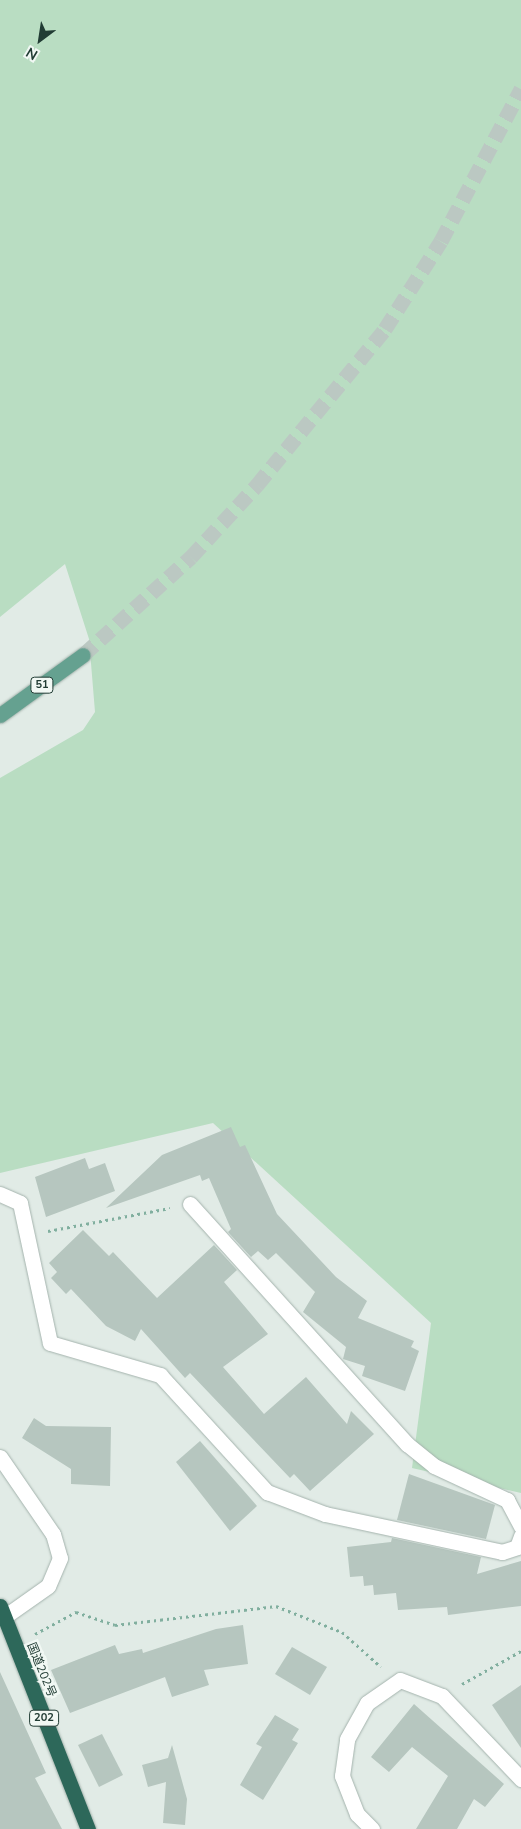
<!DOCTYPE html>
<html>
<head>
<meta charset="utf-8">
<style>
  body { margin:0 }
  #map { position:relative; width:521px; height:1829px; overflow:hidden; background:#e1ebe6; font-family:"Nunito Sans","Noto Sans JP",sans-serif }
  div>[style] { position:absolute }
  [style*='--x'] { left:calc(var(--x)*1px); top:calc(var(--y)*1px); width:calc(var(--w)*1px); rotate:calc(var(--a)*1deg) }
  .green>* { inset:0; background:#b9ddc2 }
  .building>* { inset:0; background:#b6c6bf }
  .major-tunnel>* { height:15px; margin-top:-7.5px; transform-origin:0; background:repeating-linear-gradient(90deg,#bbc8c2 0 15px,transparent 0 23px) }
  .path>* { height:3px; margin-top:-1.5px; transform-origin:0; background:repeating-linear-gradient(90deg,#81af9f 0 2.5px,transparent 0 6.5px) }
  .roads { filter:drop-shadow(0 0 1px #a4b3ad) drop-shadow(0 0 1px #a4b3ad) }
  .minor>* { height:15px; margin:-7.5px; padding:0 7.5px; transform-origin:7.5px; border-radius:7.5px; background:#fff }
  .major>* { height:15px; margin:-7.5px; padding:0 7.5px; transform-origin:7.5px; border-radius:7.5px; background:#65a190 }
  .highway>* { height:15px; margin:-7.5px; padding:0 7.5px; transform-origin:7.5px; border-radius:7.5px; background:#2d685a }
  span { translate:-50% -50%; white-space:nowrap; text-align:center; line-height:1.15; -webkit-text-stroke:5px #f1f8f4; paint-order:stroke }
  .shield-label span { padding:1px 4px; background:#f1f8f4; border:1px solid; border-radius:4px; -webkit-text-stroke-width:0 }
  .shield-label { font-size:11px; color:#213c34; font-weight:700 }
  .street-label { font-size:12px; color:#213c34 }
  .north { position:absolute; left:15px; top:15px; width:50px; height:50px; -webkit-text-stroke:4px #f1f8f4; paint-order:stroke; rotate:211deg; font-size:14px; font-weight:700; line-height:20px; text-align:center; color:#213c34 }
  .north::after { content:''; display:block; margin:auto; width:18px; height:22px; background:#213c34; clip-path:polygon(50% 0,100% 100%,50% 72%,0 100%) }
</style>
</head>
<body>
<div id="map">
  <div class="green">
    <div style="clip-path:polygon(0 0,521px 0,521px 1493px,412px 1468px,431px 1323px,213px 1123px,0 1173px,0 778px,83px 730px,95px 712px,89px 639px,65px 564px,0 617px)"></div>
  </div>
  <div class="building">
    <div style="clip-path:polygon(231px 1127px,240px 1147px,245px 1145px,277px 1214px,336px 1277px,367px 1301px,358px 1318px,414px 1341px,411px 1347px,419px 1351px,405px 1391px,362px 1376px,365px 1366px,343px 1359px,346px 1347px,303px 1312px,315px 1292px,276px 1253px,268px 1260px,258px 1251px,251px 1257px,228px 1232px,231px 1229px,209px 1178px,202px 1181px,200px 1175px,106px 1208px,162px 1155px)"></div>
    <div style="clip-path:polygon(85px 1158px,89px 1169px,105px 1163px,115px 1191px,46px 1217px,35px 1177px)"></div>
    <div style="clip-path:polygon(83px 1230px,109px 1256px,113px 1252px,157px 1298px,214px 1245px,237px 1270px,224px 1282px,268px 1334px,223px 1367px,264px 1414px,306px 1377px,347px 1424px,351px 1411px,374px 1434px,310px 1491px,294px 1474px,290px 1478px,190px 1373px,185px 1378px,141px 1329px,135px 1341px,106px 1326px,71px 1289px,66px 1294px,51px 1278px,57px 1272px,49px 1263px)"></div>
    <div style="clip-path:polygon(34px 1418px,46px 1426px,111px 1427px,110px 1486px,71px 1484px,71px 1469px,22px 1438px)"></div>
    <div style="clip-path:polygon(200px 1441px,257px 1506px,230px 1531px,176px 1462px)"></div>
    <div style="clip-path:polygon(409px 1474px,495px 1505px,486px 1539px,397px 1520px)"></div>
    <div style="clip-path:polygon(392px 1538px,481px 1557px,477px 1574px,521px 1561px,521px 1606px,448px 1615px,447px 1607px,398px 1610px,396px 1593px,374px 1595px,373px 1585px,364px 1586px,363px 1576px,350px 1577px,347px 1547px,391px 1542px)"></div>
    <div style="clip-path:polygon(243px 1625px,248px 1664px,204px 1670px,209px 1685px,172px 1697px,165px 1677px,70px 1713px,51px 1670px,115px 1645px,119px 1654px,142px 1649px,143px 1653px,216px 1629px)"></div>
    <div style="clip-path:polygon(292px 1647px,327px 1667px,310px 1695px,275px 1674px)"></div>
    <div style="clip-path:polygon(0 1672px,46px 1773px,35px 1778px,62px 1829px,0 1829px)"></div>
    <div style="clip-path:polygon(521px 1685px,521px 1748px,492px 1705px)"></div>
    <div style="clip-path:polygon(414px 1704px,504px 1784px,485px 1807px,474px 1799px,457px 1829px,416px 1829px,448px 1776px,412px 1747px,389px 1772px,371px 1757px)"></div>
    <div style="clip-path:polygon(275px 1715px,299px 1729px,292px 1740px,298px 1743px,263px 1800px,240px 1785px,262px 1747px,256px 1744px)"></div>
    <div style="clip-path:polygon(102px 1734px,123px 1775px,99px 1787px,78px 1745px)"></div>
    <div style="clip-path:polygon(172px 1745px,187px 1799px,185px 1825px,163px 1823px,166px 1782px,148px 1787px,142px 1765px,168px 1758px)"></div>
  </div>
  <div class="major-tunnel">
    <div style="--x:83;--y:655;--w:146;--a:-42.2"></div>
    <div style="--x:191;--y:557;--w:98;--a:-47.5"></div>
    <div style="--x:257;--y:485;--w:202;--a:-50.6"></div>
    <div style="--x:385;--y:329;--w:104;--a:-57.5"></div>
    <div style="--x:441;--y:241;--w:172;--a:-62.2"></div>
  </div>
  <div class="path">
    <div style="--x:48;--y:1231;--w:124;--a:-10.7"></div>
    <div style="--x:35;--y:1634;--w:47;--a:-28.2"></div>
    <div style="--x:76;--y:1612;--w:41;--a:18.4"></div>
    <div style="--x:115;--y:1625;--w:162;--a:-6.7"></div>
    <div style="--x:276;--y:1606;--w:71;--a:21.5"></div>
    <div style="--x:342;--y:1632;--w:52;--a:41.9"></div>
    <div style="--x:462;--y:1684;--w:68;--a:-29.2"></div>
  </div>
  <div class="roads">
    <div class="minor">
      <div style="--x:0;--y:1194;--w:22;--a:24"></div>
      <div style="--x:20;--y:1203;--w:143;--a:77.9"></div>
      <div style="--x:50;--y:1343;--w:115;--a:16.2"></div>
      <div style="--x:160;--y:1375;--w:159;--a:47.6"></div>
      <div style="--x:267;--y:1492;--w:62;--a:20.8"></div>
      <div style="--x:325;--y:1514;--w:181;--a:12.1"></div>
      <div style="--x:502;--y:1552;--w:16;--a:-18"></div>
      <div style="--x:517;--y:1547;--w:12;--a:-70"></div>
      <div style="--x:190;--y:1204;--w:324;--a:47.9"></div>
      <div style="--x:407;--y:1444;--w:35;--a:39"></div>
      <div style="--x:434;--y:1466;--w:81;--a:25"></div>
      <div style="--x:507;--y:1500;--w:30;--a:62"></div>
      <div style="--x:0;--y:1457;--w:93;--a:55.5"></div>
      <div style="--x:53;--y:1534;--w:25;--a:74"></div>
      <div style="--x:60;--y:1558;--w:30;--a:113"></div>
      <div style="--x:48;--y:1586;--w:54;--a:144.8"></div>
      <div style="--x:372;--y:1829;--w:21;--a:-135"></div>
      <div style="--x:357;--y:1814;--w:41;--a:-111.5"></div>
      <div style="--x:342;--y:1776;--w:37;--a:-82"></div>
      <div style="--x:347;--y:1739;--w:41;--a:-60.9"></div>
      <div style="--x:367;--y:1703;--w:40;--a:-34.9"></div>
      <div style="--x:400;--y:1680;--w:45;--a:20.9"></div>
      <div style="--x:442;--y:1696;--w:115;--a:46.4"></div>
    </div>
    <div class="major">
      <div style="--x:0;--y:715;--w:102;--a:-35.9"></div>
    </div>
    <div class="highway">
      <div style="--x:0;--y:1606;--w:240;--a:68.5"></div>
    </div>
  </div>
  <div class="shield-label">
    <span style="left:42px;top:685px">51</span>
    <span style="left:44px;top:1718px">202</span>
  </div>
  <div class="street-label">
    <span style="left:41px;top:1670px;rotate:68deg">国道202号</span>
  </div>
  <div class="north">N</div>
</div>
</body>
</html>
